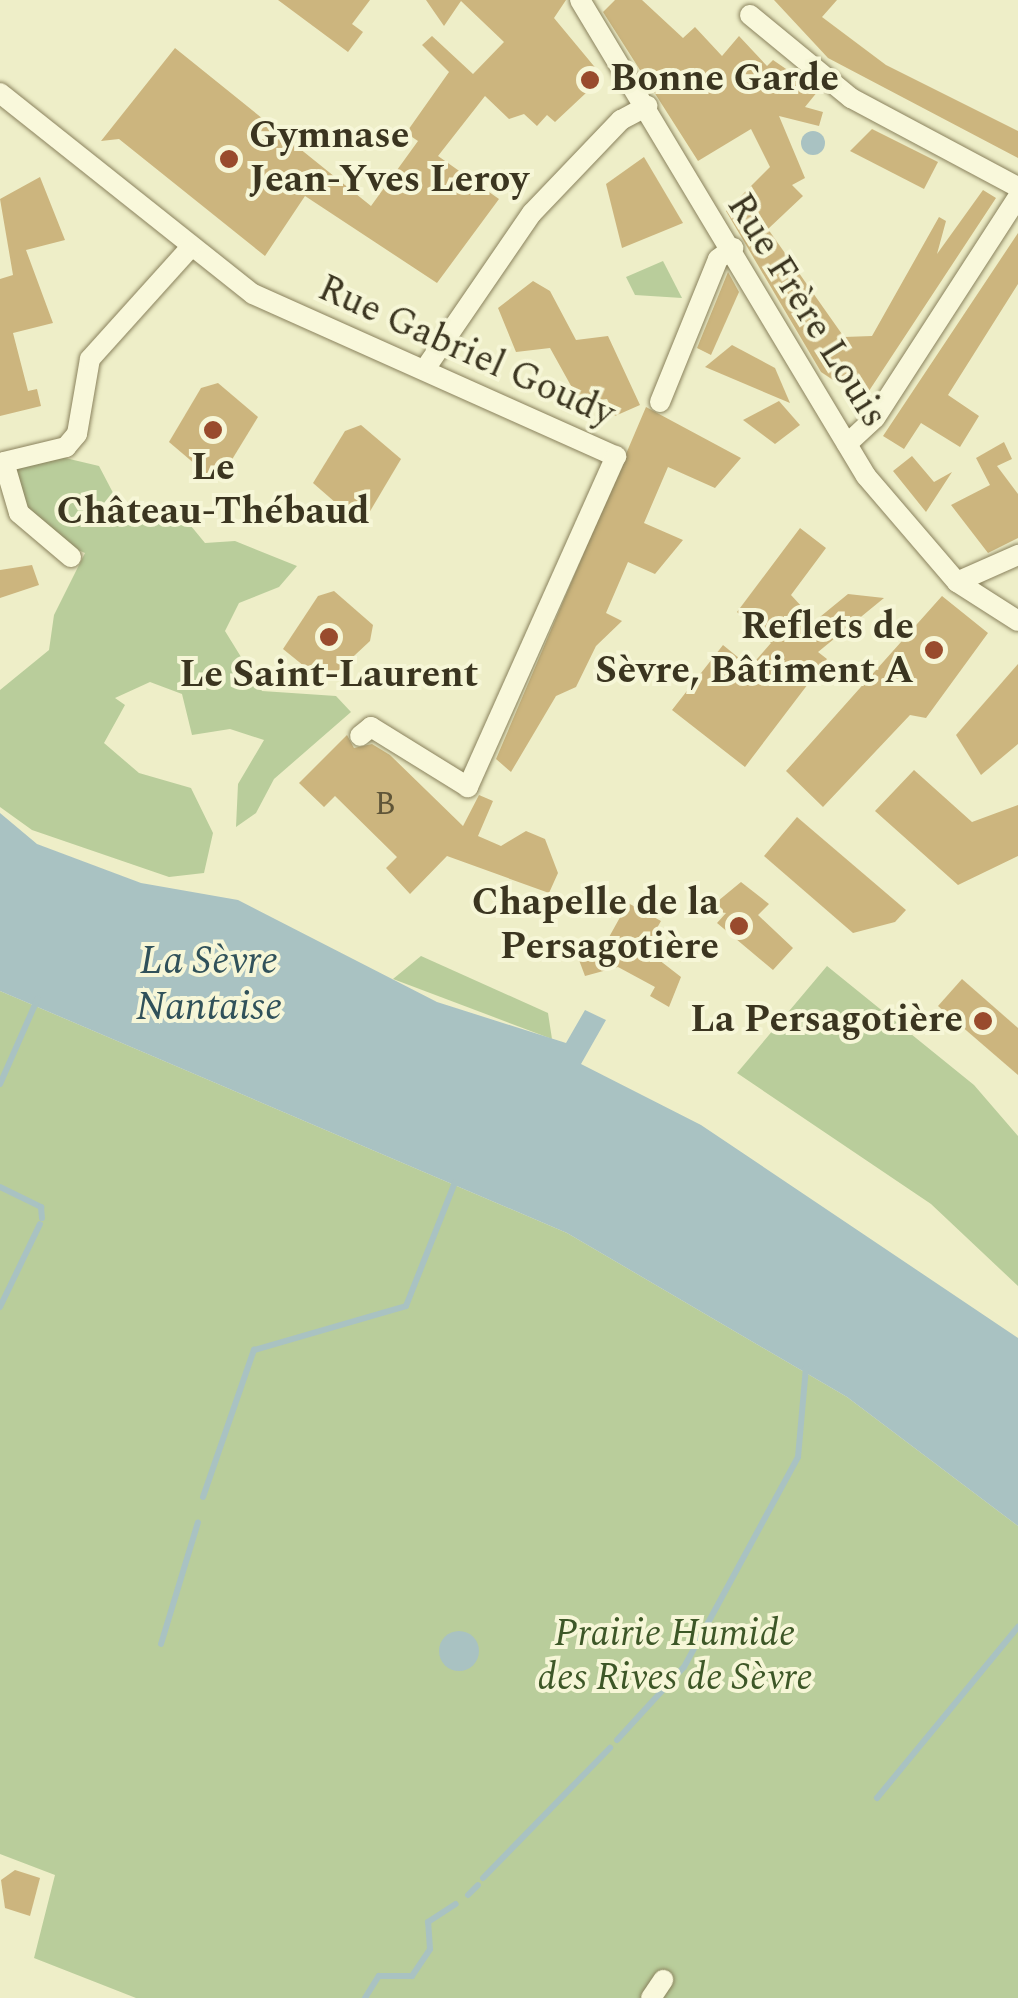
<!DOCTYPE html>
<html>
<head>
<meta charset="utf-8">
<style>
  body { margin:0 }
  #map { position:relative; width:1018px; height:1998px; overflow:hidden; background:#eeeec8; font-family:Spectral,serif }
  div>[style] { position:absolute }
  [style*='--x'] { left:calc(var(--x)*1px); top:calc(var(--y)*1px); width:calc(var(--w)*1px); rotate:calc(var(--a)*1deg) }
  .green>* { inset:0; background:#b9cd9b }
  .water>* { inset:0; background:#a9c2c2 }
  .round { border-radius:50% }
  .stream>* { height:6px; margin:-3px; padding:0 3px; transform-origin:3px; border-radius:3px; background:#a9c2c2 }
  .building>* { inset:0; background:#ccb57e }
  .roads { filter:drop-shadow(0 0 2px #8a825d) drop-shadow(0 0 2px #8a825d) }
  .minor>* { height:20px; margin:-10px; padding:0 10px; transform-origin:10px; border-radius:10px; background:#f9f8db }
  .dots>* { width:28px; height:28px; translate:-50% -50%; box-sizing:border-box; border:5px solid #f6f6d7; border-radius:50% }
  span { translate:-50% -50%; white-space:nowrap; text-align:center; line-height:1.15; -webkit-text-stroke:8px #f6f6d7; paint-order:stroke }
  .number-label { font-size:32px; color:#5f5538 }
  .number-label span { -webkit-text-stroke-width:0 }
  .poi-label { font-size:38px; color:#3b3520; font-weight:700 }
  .left { translate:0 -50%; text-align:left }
  .right { translate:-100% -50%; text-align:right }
  .street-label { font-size:38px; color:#3b3520 }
  .park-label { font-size:38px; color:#3d5727; font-style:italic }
  .water-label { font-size:40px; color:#30515a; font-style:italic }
</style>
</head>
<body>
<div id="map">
  <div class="green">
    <div style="clip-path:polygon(663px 261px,682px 298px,635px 295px,626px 277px)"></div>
    <div style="clip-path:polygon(40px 452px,99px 466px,122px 510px,177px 509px,205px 543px,235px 541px,297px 566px,279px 587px,239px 603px,225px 631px,262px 691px,336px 696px,351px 712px,274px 779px,256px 813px,236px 827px,238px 784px,264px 740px,230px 729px,192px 735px,182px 694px,150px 682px,115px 698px,125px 705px,104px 743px,139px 773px,191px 788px,213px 833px,204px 873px,169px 877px,32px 830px,0 807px,0 690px,49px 650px,54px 615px,85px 553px,31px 530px,9px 468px)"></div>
    <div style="clip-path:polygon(421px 956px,548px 1013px,552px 1039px,393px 979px)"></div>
    <div style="clip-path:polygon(827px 966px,974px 1085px,1018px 1136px,1018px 1286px,931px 1204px,737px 1073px)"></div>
    <div style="clip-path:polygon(0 991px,567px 1233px,847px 1397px,1018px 1526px,1018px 1998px,136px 1998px,34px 1958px,55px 1875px,0 1854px)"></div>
  </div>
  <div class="water">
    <div class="round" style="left:801px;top:131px;width:24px;height:24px"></div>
    <div style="clip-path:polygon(0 813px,37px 844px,141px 883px,238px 900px,437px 1002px,566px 1043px,585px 1010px,606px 1020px,581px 1064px,701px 1125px,1018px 1338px,1018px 1526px,847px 1397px,567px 1233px,0 991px)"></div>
    <div class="round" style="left:439px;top:1631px;width:40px;height:40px"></div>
  </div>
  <div class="stream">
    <div style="--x:0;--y:1084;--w:94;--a:-66.2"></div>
    <div style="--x:0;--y:1187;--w:46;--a:26"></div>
    <div style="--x:41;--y:1207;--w:11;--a:85"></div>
    <div style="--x:0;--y:1307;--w:92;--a:-64.3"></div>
    <div style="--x:203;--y:1497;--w:156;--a:-70.9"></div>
    <div style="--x:254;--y:1350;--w:158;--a:-16.1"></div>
    <div style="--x:406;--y:1306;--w:133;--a:-68.4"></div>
    <div style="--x:161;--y:1644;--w:127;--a:-73.1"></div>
    <div style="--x:617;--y:1740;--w:99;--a:-47.5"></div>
    <div style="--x:684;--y:1667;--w:239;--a:-61.5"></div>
    <div style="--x:798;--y:1457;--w:90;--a:-84.9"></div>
    <div style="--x:877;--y:1798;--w:222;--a:-50.5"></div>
    <div style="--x:483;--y:1878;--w:182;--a:-45.7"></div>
    <div style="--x:468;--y:1895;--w:14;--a:-45"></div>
    <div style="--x:365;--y:1998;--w:26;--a:-58"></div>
    <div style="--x:379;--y:1976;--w:33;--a:0"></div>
    <div style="--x:412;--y:1976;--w:32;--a:-56"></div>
    <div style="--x:430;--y:1949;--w:27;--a:-94"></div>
    <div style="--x:428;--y:1922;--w:33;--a:-33"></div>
  </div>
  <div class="building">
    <div style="clip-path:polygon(278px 0,370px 0,352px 24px,363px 32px,348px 52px)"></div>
    <div style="clip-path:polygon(426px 0,566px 0,554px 18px,603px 77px,555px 122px,547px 115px,537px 126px,524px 114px,509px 119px,485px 96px,438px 156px,499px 199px,437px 283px,305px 196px,265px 256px,119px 139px,101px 141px,175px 48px,371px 206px,418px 141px,406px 133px,449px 72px,422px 45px,432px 36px,473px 74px,504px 42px,461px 1px,444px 26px)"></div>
    <div style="clip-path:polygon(615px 0,642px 0,683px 38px,695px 27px,722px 56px,739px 36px,767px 66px,773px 60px,818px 91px,805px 107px,823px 112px,819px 126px,779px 116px,805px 178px,792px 185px,803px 196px,768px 229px,844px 337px,872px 336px,939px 217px,946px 221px,937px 254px,983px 190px,996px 198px,863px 400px,821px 372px,726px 211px,770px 167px,751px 129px,698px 161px,603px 12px)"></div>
    <div style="clip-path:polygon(774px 0,837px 0,822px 17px,886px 65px,1018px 131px,1018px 158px,828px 58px)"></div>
    <div style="clip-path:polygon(872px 129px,938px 162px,924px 189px,850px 151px)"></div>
    <div style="clip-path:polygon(644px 157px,683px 223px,622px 248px,606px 184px)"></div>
    <div style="clip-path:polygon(40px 177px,65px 240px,26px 250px,53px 323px,13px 333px,28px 391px,37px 389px,41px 406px,0 416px,0 279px,13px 275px,0 199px)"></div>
    <div style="clip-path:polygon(1018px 233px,1018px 284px,948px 395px,979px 416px,960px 447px,921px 423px,904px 449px,883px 436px)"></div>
    <div style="clip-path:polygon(728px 272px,739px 292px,711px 355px,697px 348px)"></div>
    <div style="clip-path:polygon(533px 281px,550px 291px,576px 340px,608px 336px,640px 405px,615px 416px,607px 399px,580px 402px,550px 348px,516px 352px,498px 308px)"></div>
    <div style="clip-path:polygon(732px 345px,775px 368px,790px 403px,705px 367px)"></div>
    <div style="clip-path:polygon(218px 383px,258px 417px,225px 471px,209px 476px,169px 442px,201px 388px)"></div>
    <div style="clip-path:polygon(779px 401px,800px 425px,775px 444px,743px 420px)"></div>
    <div style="clip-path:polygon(646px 407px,741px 458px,715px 488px,668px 467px,644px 523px,683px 540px,655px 574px,628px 562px,606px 613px,622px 621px,596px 646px,576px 687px,556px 696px,511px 772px,496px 759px)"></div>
    <div style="clip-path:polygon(361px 425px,401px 459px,369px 513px,352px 517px,313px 483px,345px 431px)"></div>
    <div style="clip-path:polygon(1004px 442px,1012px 459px,997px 466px,1018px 494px,1018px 538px,988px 553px,951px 505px,990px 485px,976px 458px)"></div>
    <div style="clip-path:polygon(912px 456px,934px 482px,952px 472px,926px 512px,893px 471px)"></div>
    <div style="clip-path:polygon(800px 528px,826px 548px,791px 595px,815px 621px,848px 594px,884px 598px,818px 652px,827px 659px,745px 767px,672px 710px,723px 645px,750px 667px,771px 643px,737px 612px)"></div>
    <div style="clip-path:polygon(32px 565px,39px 585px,0 598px,0 570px)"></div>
    <div style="clip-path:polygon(334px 591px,373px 625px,370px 641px,325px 683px,283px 649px,318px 596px)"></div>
    <div style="clip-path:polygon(942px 596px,988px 633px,926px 718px,910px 715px,823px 807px,786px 771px)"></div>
    <div style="clip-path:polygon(1018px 664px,1018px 744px,981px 775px,956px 735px)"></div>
    <div style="clip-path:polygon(347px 735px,354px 748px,372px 744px,390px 755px,463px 826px,479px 795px,493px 801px,478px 836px,501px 846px,526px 831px,545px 839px,558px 873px,549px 893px,447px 856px,410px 894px,386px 868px,397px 857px,335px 796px,324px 807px,299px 783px)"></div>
    <div style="clip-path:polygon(914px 770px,972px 822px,1018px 805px,1018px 856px,958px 885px,875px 811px)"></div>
    <div style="clip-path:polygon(797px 817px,906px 910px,895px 922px,853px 933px,764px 856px)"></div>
    <div style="clip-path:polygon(741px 882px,769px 904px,758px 915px,793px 948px,773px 970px,717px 923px,726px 913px,707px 910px)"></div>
    <div style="clip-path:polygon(628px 903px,661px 921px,645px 949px,681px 977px,669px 1007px,650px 996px,655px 987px,618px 967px,585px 976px,579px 960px,599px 955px)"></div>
    <div style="clip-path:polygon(962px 979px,1018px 1028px,1018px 1075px,938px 1006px)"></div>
    <div style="clip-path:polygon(15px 1870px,40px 1878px,30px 1916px,5px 1908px,1px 1880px)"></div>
  </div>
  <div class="roads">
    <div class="minor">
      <div style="--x:580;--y:0;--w:555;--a:59"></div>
      <div style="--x:866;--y:476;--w:140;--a:49.4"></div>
      <div style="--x:957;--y:582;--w:72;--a:32.6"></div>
      <div style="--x:750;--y:15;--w:131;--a:39.4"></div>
      <div style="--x:851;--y:98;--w:189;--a:28.1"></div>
      <div style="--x:0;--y:93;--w:323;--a:38.5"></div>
      <div style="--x:253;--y:294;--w:398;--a:24.1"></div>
      <div style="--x:616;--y:456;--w:363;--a:114.1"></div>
      <div style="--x:468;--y:787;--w:114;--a:-148.3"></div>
      <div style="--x:371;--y:727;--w:14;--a:141"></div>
      <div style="--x:425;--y:369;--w:189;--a:-55.6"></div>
      <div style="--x:532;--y:213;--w:129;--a:-46.3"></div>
      <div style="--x:621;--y:120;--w:30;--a:-28"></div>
      <div style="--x:660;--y:402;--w:154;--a:-67.9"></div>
      <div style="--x:718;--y:259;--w:19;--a:-36"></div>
      <div style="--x:847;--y:444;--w:38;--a:-43"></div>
      <div style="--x:875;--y:418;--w:263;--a:-57.1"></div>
      <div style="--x:71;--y:557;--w:68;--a:-139.8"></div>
      <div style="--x:19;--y:513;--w:53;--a:-106.4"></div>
      <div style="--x:4;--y:462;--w:64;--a:-13.6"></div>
      <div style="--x:66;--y:447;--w:17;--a:-50"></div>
      <div style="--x:77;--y:434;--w:76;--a:-80.2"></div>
      <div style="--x:90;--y:359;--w:151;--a:-48"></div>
      <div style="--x:957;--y:582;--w:67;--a:-23.9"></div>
      <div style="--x:651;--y:1998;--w:22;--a:-56"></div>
    </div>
  </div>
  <div class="dots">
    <div style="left:590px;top:80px;background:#994b2d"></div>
    <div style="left:229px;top:159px;background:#994b2d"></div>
    <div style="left:213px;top:430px;background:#994b2d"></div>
    <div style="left:329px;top:637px;background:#994b2d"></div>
    <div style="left:934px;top:650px;background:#994b2d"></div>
    <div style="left:739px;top:926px;background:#994b2d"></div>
    <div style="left:983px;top:1021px;background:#994b2d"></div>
  </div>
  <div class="number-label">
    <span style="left:385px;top:805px">B</span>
  </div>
  <div class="poi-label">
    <span class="left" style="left:610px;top:80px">Bonne Garde</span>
    <span class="left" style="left:249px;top:159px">Gymnase<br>Jean-Yves Leroy</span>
    <span style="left:213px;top:491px">Le<br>Château-Thébaud</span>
    <span class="right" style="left:914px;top:650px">Reflets de<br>Sèvre, Bâtiment A</span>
    <span style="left:329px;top:676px">Le Saint-Laurent</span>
    <span class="right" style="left:719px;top:926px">Chapelle de la<br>Persagotière</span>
    <span class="right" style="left:963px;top:1021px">La Persagotière</span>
  </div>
  <div class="street-label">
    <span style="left:806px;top:311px;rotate:58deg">Rue Frère Louis</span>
    <span style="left:466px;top:352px;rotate:24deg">Rue Gabriel Goudy</span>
  </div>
  <div class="park-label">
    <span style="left:675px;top:1657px">Prairie Humide<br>des Rives de Sèvre</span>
  </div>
  <div class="water-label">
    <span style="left:209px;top:985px">La Sèvre<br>Nantaise</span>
  </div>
</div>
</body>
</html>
